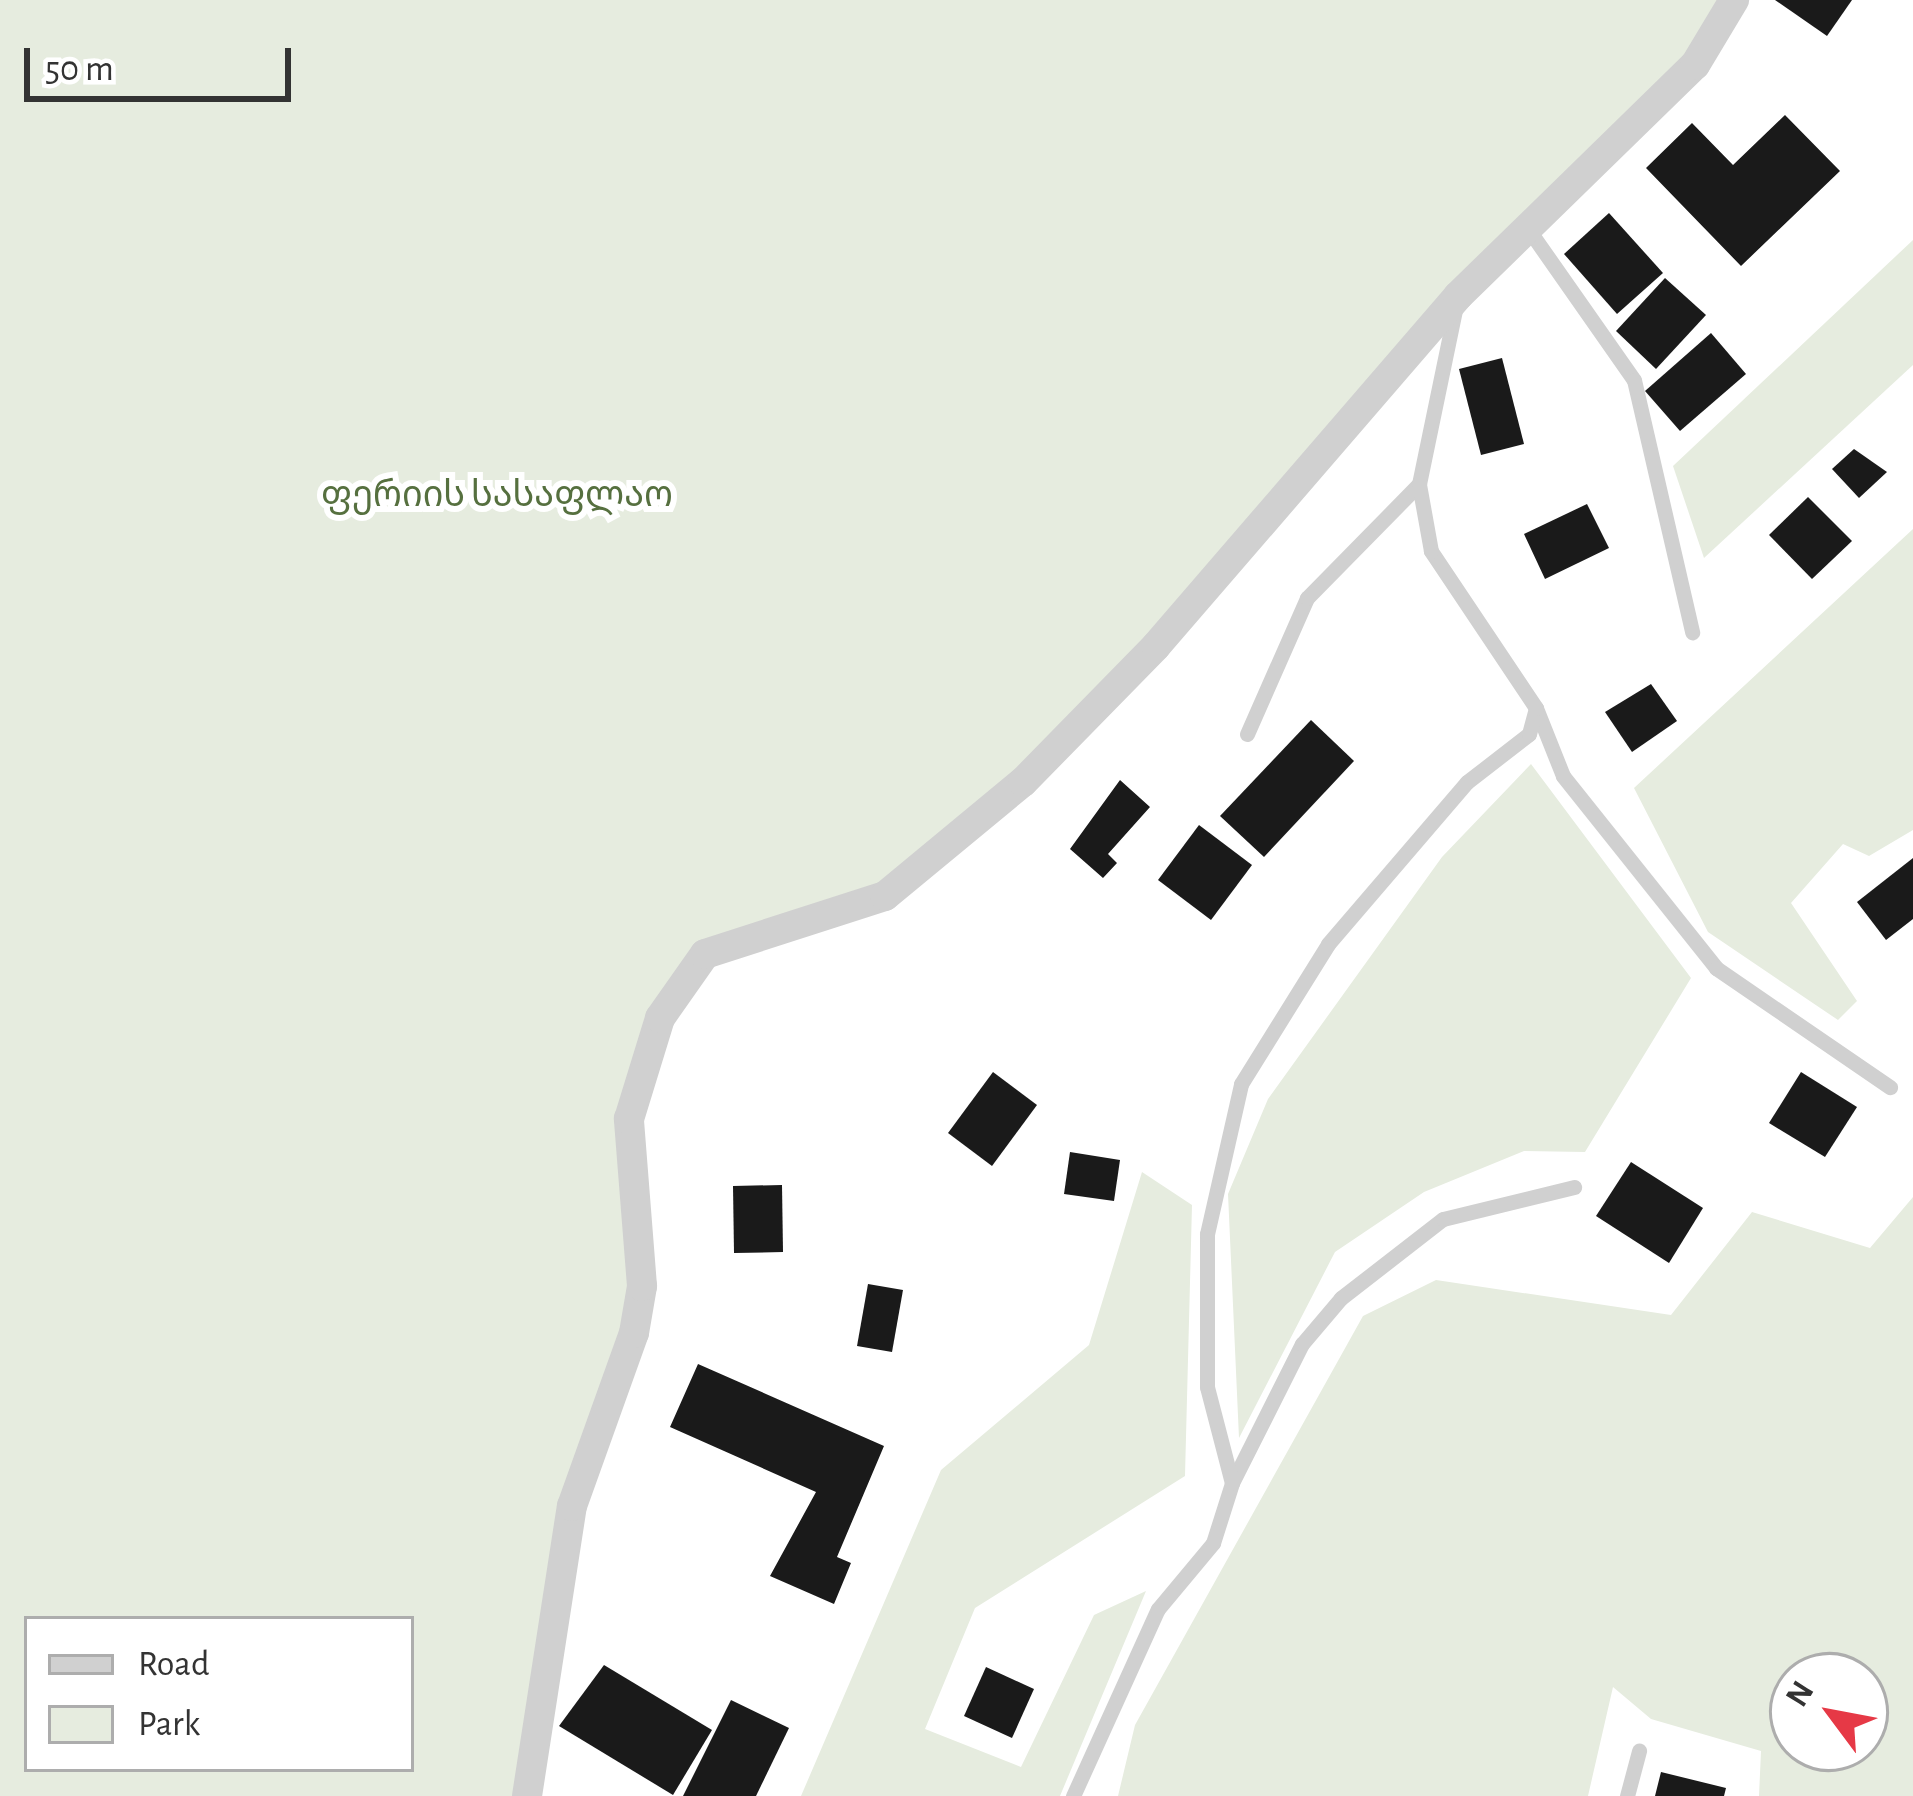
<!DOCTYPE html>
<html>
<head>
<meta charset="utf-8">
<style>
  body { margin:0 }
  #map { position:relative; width:1913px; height:1796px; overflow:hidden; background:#fff; font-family:"Alegreya Sans","Noto Sans Georgian",sans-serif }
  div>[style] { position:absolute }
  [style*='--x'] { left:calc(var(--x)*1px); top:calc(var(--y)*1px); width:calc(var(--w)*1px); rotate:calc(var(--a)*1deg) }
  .green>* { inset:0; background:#e6ecdf }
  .building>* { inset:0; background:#1a1a1a }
  .lane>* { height:15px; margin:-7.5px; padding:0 7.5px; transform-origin:7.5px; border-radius:7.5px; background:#d0d0d0 }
  .street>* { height:30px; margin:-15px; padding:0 15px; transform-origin:15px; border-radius:15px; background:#d0d0d0 }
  span { translate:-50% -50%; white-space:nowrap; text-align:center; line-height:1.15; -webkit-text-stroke:12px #fff; paint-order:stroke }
  .park-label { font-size:36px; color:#56703f }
  .legend { position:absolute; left:24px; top:1616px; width:390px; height:156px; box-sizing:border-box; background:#fff; border:3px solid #adadad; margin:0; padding:15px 21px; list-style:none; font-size:36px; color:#333 }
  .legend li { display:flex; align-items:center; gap:24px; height:60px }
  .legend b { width:60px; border:3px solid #adadad }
  .north { position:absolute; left:1769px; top:1652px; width:120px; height:120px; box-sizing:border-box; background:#fff; border:3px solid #adadad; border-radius:50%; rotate:302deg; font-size:33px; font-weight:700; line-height:48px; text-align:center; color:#333 }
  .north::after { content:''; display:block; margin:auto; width:42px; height:54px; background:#e63946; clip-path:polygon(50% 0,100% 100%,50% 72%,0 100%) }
  .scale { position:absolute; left:24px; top:48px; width:267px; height:54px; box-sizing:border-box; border:6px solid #333; border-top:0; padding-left:15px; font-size:36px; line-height:42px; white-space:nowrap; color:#333; -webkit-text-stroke:9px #fff; paint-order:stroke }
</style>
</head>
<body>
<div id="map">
  <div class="green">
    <div style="clip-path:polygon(evenodd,0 0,1734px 0,1695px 65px,1018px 774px,881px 888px,704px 951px,633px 1074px,637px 1283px,564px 1504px,518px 1796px,0 1796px,0 0,27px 1619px,411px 1619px,411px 1769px,27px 1769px,27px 1619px)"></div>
    <div style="clip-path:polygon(1913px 240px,1913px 365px,1704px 558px,1673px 466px)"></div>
    <div style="clip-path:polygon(1913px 529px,1913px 830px,1869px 856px,1843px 844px,1791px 903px,1857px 1001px,1838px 1020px,1708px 932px,1634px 788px)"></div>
    <div style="clip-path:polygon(1531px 764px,1691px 978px,1585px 1152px,1524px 1151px,1424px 1192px,1335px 1252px,1239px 1438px,1228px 1194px,1268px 1099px,1442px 857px)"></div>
    <div style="clip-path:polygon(1142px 1172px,1192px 1205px,1185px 1476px,975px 1608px,925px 1729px,1021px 1767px,1094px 1615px,1146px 1591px,1060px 1796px,801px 1796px,941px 1470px,1089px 1345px)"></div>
    <div style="clip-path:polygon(evenodd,1913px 1197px,1913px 1796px,1759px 1796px,1761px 1751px,1651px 1719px,1613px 1687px,1588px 1796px,1118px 1796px,1135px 1725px,1363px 1316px,1436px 1280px,1671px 1315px,1752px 1212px,1870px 1248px,1913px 1197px,1793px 1676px,1865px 1676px,1865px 1748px,1793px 1748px,1793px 1676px)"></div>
  </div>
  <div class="building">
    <div style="clip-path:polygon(1775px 0,1852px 0,1827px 36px)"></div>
    <div style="clip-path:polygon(1785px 115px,1840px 171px,1741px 266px,1646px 168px,1692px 123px,1733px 165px)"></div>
    <div style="clip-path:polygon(1609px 213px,1663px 273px,1617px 314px,1564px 254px)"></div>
    <div style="clip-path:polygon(1665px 278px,1706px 315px,1656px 369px,1616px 331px)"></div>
    <div style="clip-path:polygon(1711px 333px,1746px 374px,1680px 431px,1645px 391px)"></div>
    <div style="clip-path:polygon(1502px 358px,1524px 444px,1481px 455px,1459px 369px)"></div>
    <div style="clip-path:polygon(1854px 449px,1887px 472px,1859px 498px,1832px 469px)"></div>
    <div style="clip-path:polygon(1808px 497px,1852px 541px,1812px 579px,1769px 535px)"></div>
    <div style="clip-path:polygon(1587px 504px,1609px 548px,1545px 579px,1524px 534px)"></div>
    <div style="clip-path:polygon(1651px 684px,1677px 721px,1632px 752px,1605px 712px)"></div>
    <div style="clip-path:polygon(1311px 720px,1354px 761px,1264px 857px,1220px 816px)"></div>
    <div style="clip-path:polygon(1120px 780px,1150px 807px,1108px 854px,1117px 863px,1103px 878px,1070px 849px)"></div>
    <div style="clip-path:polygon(1199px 825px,1252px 865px,1211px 920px,1158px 880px)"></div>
    <div style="clip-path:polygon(1913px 858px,1913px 919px,1886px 940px,1857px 902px)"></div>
    <div style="clip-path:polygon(993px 1072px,1037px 1105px,992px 1166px,948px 1133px)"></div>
    <div style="clip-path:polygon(1801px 1072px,1857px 1107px,1825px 1157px,1769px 1123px)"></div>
    <div style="clip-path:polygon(1070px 1152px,1120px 1160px,1114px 1201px,1064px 1194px)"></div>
    <div style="clip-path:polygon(1631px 1162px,1703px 1208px,1669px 1263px,1596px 1216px)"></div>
    <div style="clip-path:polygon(782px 1185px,783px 1252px,734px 1253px,733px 1186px)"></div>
    <div style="clip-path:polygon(868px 1284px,903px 1290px,892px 1352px,857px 1346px)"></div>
    <div style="clip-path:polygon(698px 1364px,884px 1446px,837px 1557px,851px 1563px,834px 1604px,770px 1576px,816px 1492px,670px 1427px)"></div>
    <div style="clip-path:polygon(604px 1665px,712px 1730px,673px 1795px,559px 1726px)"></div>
    <div style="clip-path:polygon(986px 1667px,1034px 1689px,1012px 1738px,964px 1716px)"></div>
    <div style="clip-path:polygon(731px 1700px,789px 1728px,756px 1796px,683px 1796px)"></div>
    <div style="clip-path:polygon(1661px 1772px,1726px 1788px,1724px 1796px,1655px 1796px)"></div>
  </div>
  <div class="lane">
    <div style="--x:1531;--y:233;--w:179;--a:55"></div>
    <div style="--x:1634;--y:380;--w:259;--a:77"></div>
    <div style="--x:1536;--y:708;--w:73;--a:68.3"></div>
    <div style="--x:1563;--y:776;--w:246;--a:51.4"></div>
    <div style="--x:1716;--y:968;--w:211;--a:34.4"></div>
    <div style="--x:1247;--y:734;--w:149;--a:-66.2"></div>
    <div style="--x:1307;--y:598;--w:160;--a:-45.5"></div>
    <div style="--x:1232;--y:1483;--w:156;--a:-63.3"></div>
    <div style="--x:1302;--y:1344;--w:60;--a:-49.7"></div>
    <div style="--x:1341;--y:1298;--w:129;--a:-37.8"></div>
    <div style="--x:1443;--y:1219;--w:135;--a:-13.7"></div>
    <div style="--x:1073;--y:1796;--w:205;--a:-65.6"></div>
    <div style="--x:1158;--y:1609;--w:86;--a:-50.2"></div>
    <div style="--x:1213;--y:1543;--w:63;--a:-72.4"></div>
    <div style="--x:1232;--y:1483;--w:99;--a:-104.6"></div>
    <div style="--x:1207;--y:1387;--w:153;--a:-90"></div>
    <div style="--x:1207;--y:1234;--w:154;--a:-77.2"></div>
    <div style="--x:1241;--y:1084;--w:165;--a:-58.1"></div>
    <div style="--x:1328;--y:944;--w:213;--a:-49.4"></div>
    <div style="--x:1467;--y:782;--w:78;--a:-37.7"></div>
    <div style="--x:1529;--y:734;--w:27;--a:-75"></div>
    <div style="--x:1536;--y:708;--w:189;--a:-123.8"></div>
    <div style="--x:1431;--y:551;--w:68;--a:-100.2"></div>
    <div style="--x:1419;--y:484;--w:182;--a:-78.3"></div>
    <div style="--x:1627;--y:1796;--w:47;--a:-75.1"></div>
  </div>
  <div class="street">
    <div style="--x:527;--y:1796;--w:293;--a:-81.2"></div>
    <div style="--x:572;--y:1506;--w:184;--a:-70.3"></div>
    <div style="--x:634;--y:1333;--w:48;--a:-80.3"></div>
    <div style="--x:642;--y:1286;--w:168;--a:-94.5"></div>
    <div style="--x:629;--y:1119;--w:106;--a:-72.9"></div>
    <div style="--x:660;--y:1018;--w:78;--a:-54.9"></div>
    <div style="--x:705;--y:954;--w:189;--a:-17.9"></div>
    <div style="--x:885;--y:896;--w:179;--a:-39.6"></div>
    <div style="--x:1023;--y:782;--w:190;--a:-45.6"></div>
    <div style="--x:1156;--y:646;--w:462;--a:-49.2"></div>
    <div style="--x:1458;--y:296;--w:331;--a:-44.3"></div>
    <div style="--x:1695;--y:65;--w:76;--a:-59"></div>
  </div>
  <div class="park-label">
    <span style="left:497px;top:496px">ფერიის სასაფლაო</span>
  </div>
  <ul class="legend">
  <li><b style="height:15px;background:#d0d0d0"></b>Road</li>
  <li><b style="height:33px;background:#e6ecdf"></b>Park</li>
  </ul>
  <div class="north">N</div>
  <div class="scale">50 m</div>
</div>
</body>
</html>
